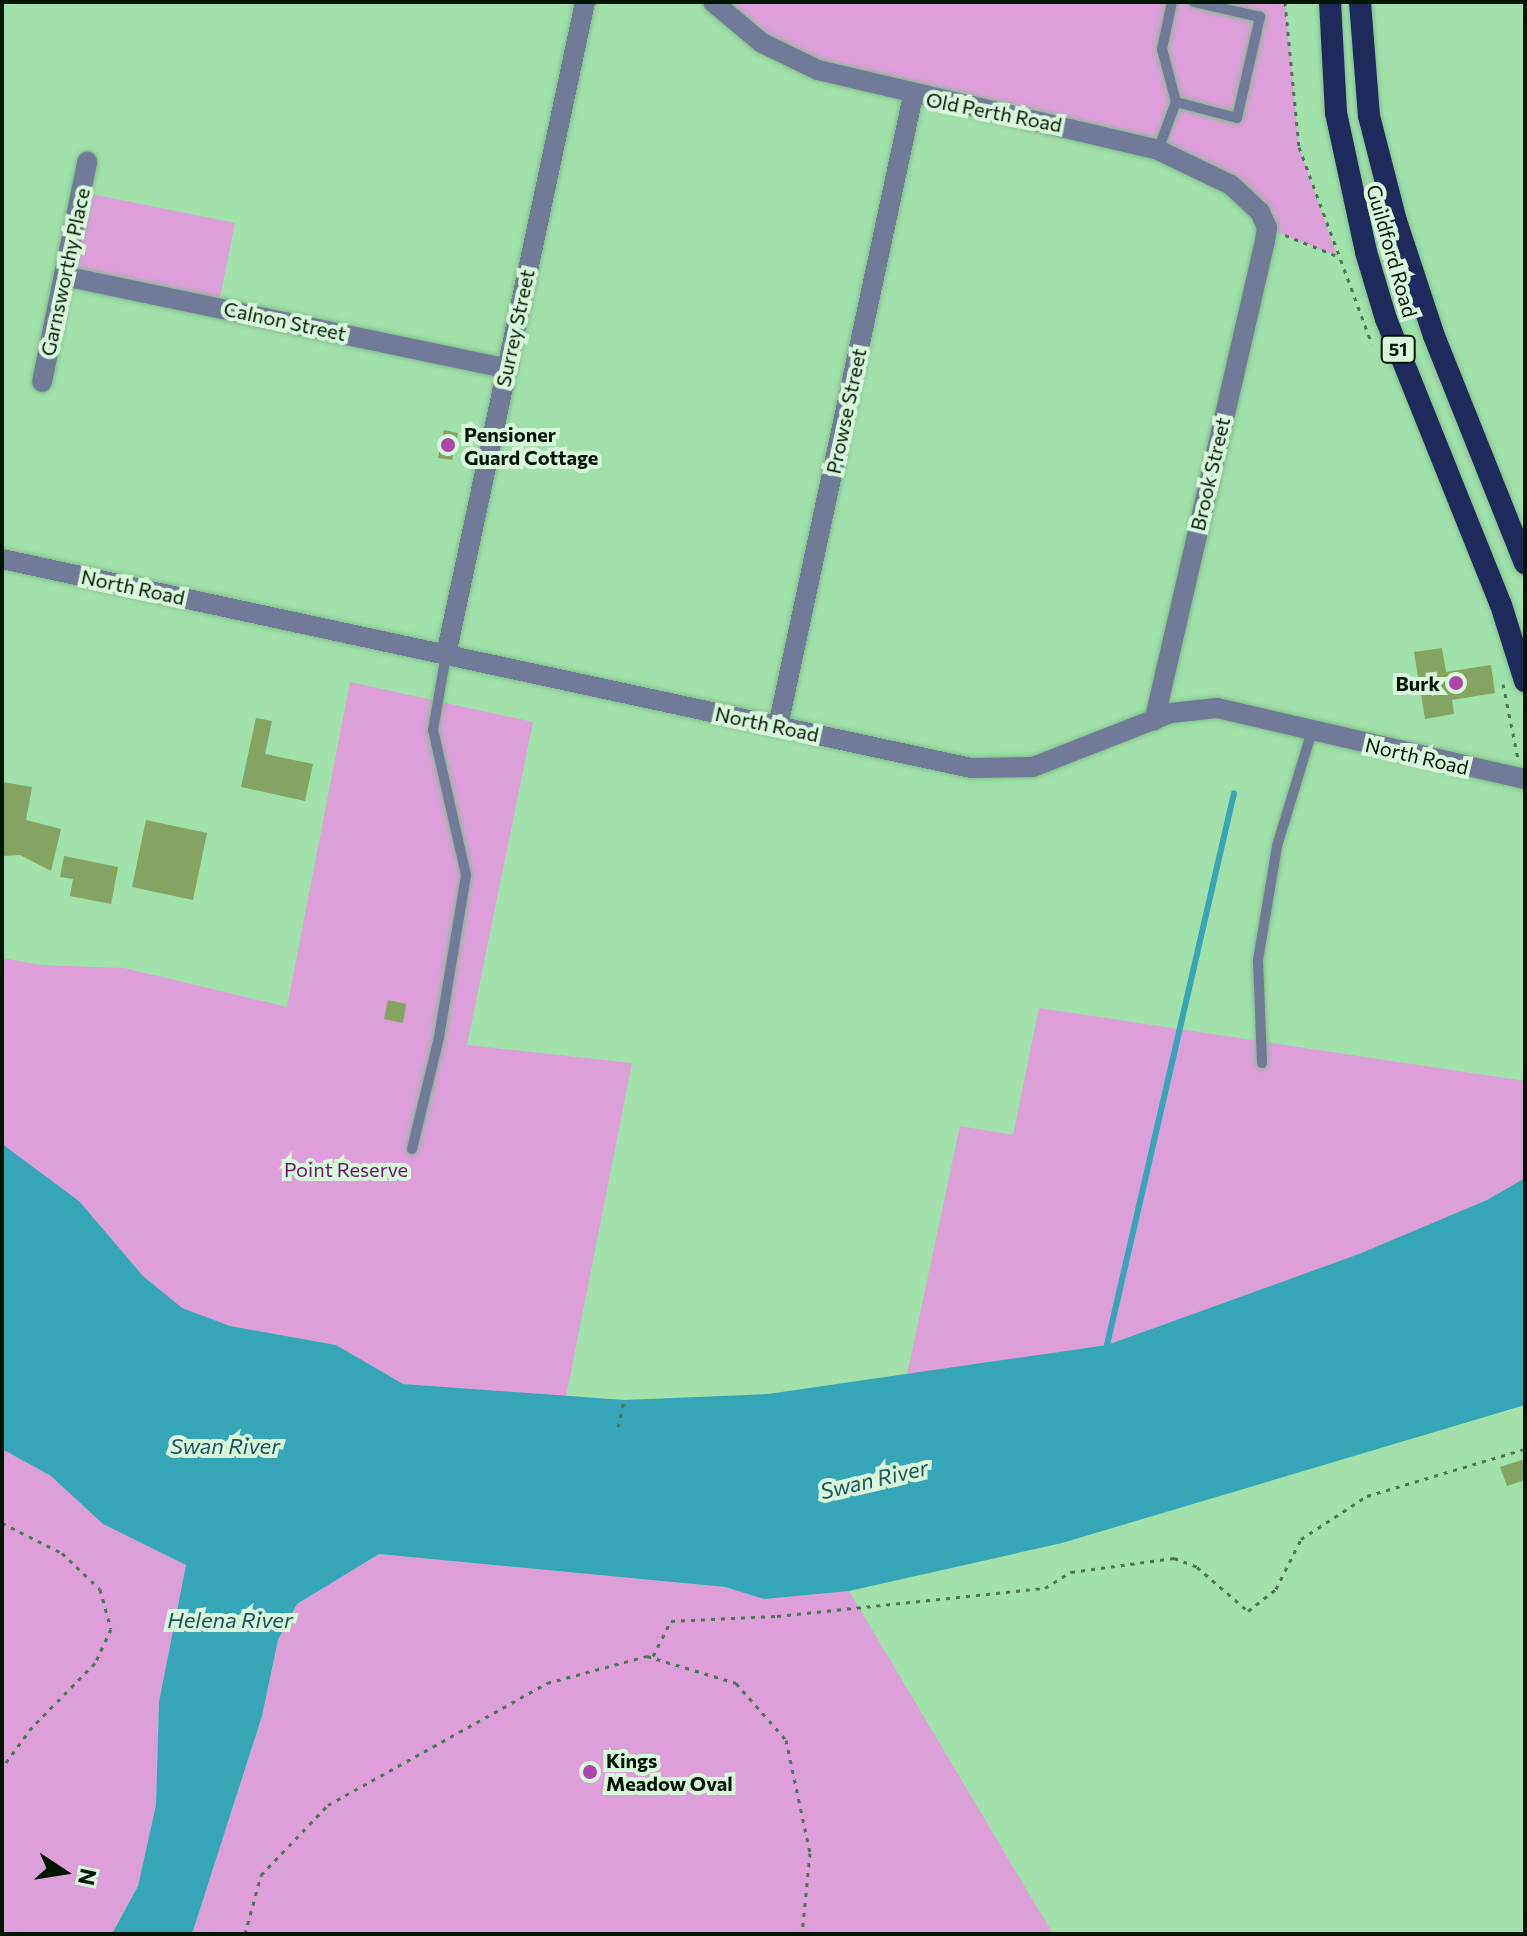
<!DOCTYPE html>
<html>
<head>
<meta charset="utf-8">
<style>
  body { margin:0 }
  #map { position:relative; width:1527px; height:1936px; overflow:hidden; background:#a0e0aa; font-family:Commissioner,sans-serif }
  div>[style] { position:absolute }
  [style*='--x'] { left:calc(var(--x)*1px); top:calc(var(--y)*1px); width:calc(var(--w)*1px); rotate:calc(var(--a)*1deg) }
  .green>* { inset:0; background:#dc9fd8 }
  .water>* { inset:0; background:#36a6b6 }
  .stream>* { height:6px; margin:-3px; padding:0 3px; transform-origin:3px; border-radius:3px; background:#36a6b6 }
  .building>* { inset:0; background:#85a361 }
  .path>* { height:3px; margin-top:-1.5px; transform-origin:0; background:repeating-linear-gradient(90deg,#4d7855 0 4px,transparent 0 10px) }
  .roads { filter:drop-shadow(0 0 2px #83bc8c) drop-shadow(0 0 2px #83bc8c) }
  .service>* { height:10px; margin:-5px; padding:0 5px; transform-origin:5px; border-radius:5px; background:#717b97 }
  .minor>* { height:20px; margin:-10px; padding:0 10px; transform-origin:10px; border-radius:10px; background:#717b97 }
  .trunk>* { height:22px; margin:-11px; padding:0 11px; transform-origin:11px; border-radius:11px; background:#1e2a5c }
  .dots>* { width:22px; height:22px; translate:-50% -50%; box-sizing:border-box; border:4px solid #d8f8dc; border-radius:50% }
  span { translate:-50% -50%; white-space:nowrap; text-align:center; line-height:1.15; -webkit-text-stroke:8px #d8f8dc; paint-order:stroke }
  .shield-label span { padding:2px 6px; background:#d8f8dc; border:2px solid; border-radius:6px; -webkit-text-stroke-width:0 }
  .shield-label { font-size:18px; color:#001605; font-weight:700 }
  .street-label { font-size:20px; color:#001605 }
  .poi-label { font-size:20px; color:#001605; font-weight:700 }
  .left { translate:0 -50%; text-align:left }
  .right { translate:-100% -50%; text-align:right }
  .park-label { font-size:20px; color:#6b146a }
  .water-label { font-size:22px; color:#19565f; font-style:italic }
  .frame { position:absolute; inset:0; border:4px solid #001605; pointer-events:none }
  .north { position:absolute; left:24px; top:1832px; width:80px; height:80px; -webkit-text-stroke:6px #d8f8dc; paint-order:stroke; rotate:102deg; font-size:22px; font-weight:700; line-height:32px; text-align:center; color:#001605 }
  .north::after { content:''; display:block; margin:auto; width:28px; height:36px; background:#001605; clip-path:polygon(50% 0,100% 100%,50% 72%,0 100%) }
</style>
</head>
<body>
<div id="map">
  <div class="green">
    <div style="clip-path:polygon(713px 2px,1285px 2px,1299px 147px,1337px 256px,1267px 228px,1216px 175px,818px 70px)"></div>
    <div style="clip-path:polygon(81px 192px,235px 223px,218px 307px,64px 276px)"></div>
    <div style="clip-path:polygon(350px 682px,533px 722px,467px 1045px,632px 1063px,566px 1397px,403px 1384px,336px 1345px,230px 1326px,181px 1308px,143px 1276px,79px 1201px,2px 1144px,2px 958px,41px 965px,124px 968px,287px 1007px)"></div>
    <div style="clip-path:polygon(1039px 1008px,1525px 1081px,1525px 1178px,1487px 1200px,1359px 1254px,1107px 1345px,907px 1375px,960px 1126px,1013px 1135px)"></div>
    <div style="clip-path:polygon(2px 1449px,51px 1476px,103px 1524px,186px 1565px,159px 1702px,156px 1805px,138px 1886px,112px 1934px,2px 1934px)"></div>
    <div style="clip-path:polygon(379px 1554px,725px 1587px,764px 1599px,849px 1591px,1053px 1934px,192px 1934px,262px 1716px,278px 1641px,297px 1604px)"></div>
  </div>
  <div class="water">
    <div style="clip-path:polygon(2px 1144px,79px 1201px,143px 1276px,182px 1308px,230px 1326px,336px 1345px,403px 1384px,624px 1400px,768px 1394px,1107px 1345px,1359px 1254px,1487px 1200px,1525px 1178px,1525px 1405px,1062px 1543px,849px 1591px,764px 1599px,725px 1587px,379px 1554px,297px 1604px,278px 1640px,262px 1716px,192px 1934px,112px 1934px,138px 1886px,156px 1805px,159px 1702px,186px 1565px,103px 1524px,51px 1476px,2px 1449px)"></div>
  </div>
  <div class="stream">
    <div style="--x:1107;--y:1345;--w:566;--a:-77.04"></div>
  </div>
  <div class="building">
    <div style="clip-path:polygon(444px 430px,458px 433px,452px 460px,438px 458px)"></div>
    <div style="clip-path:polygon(1442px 648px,1446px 672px,1491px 665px,1495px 693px,1452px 700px,1454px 714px,1425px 719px,1414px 652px)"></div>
    <div style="clip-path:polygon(256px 718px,272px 721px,265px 754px,313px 764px,305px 801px,241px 787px)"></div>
    <div style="clip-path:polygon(2px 782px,32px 787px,26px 820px,61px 829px,51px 871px,20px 855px,2px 856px)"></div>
    <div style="clip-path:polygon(146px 820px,207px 833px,193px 900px,132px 887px)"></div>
    <div style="clip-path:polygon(64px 856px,118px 867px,111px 904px,70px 896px,73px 879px,60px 877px)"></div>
    <div style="clip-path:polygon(388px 1000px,406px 1004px,403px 1023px,384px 1019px)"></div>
    <div style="clip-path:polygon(1525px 1459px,1525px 1480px,1507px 1486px,1500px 1467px)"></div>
  </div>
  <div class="path">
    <div style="--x:1285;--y:2;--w:146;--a:84.5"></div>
    <div style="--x:1299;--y:147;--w:210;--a:69.7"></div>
    <div style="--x:1285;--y:235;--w:56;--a:22"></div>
    <div style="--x:1503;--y:684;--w:76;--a:78.7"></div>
    <div style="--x:618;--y:1427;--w:28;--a:-77"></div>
    <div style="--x:2;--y:1523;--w:67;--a:26.6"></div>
    <div style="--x:62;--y:1553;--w:52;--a:43.5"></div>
    <div style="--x:100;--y:1589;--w:41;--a:74.6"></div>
    <div style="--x:111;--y:1629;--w:38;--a:115"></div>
    <div style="--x:95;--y:1663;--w:90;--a:134.5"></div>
    <div style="--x:32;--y:1727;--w:51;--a:126.2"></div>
    <div style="--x:653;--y:1656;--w:39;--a:-63"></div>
    <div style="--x:671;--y:1621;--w:106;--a:-2.7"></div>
    <div style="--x:777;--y:1616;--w:269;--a:-6"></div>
    <div style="--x:1045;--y:1588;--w:31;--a:-32"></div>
    <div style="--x:1071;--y:1572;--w:104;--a:-7.7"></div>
    <div style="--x:1174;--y:1558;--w:25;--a:21"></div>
    <div style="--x:1197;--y:1567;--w:67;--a:40.8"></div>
    <div style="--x:1248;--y:1611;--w:36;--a:-38"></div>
    <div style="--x:1276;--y:1589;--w:56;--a:-63.4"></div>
    <div style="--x:1301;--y:1539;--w:79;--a:-33.1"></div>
    <div style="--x:1367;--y:1496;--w:165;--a:-16.6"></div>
    <div style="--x:245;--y:1934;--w:61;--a:-74.8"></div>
    <div style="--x:261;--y:1875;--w:97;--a:-46.3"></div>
    <div style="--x:328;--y:1805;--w:251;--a:-29.1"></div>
    <div style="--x:547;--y:1683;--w:104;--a:-15.1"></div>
    <div style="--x:647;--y:1656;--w:93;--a:16.9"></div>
    <div style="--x:736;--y:1683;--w:76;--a:48.7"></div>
    <div style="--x:786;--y:1740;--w:116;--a:78"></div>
    <div style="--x:810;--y:1853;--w:81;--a:95.6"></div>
  </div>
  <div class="roads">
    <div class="service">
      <div style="--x:1176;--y:102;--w:63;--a:14.7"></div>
      <div style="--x:1237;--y:118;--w:104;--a:-77.2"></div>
      <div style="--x:1260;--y:17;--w:68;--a:-167.2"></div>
      <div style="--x:1158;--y:150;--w:51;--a:-69.4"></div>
      <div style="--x:1176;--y:102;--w:55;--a:-104.8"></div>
      <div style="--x:1162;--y:49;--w:48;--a:-78"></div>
      <div style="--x:1262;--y:1063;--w:103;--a:-92.2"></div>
      <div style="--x:1258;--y:960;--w:116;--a:-80.5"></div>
      <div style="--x:1277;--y:846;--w:120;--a:-73.1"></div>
      <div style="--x:412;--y:1149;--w:115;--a:-76.4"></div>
      <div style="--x:439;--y:1037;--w:164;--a:-80.5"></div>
      <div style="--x:466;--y:875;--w:149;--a:-102.8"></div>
      <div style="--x:433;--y:730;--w:76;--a:-80.2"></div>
    </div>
    <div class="minor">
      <div style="--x:713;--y:2;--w:64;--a:39.9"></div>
      <div style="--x:762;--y:43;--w:62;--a:25.7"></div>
      <div style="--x:818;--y:70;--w:349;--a:13.2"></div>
      <div style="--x:1158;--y:150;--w:81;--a:25.6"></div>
      <div style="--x:1231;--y:185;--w:40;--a:43"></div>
      <div style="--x:1260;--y:212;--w:17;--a:66"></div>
      <div style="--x:1267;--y:228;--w:13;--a:99"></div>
      <div style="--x:1265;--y:241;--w:492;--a:103"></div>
      <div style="--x:64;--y:276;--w:451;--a:11.8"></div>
      <div style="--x:42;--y:382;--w:225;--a:-78.4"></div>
      <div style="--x:2;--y:559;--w:991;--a:12.17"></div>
      <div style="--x:971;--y:768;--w:62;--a:-0.9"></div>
      <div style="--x:1033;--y:767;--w:148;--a:-21.4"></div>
      <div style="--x:1171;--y:713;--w:46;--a:-6.2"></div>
      <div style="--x:1217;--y:708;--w:316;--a:13"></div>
      <div style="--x:446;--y:655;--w:668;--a:-77.98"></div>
      <div style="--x:778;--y:726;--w:644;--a:-77.91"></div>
    </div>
    <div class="trunk">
      <div style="--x:1330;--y:2;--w:111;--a:86.9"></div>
      <div style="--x:1336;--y:113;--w:142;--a:77.8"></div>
      <div style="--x:1366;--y:252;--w:70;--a:73.4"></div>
      <div style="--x:1386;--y:319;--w:308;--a:68.1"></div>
      <div style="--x:1501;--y:605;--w:80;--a:72.5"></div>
      <div style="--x:1360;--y:2;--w:114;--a:85.5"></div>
      <div style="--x:1369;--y:116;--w:108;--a:75.6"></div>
      <div style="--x:1396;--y:221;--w:121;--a:71.7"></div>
      <div style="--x:1434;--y:336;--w:245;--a:68.2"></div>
    </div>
  </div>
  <div class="dots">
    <div style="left:448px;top:445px;background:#ac45a9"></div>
    <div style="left:1456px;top:683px;background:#ac45a9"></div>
    <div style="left:590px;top:1772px;background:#ac45a9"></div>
  </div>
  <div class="shield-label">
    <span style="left:1398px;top:349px">51</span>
  </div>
  <div class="street-label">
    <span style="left:994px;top:112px;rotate:11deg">Old Perth Road</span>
    <span style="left:1392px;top:251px;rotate:74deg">Guildford Road</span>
    <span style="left:65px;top:272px;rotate:-78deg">Garnsworthy Place</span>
    <span style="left:285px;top:321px;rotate:12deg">Calnon Street</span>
    <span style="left:515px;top:328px;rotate:-78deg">Surrey Street</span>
    <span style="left:846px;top:411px;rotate:-78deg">Prowse Street</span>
    <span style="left:1210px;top:474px;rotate:-77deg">Brook Street</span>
    <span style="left:133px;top:587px;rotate:12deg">North Road</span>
    <span style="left:767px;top:724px;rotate:12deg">North Road</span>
    <span style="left:1417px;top:756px;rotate:13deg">North Road</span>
  </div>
  <div class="poi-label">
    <span class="left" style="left:464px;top:446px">Pensioner<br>Guard Cottage</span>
    <span class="right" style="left:1440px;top:683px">Burk</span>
    <span class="left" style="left:606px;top:1772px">Kings<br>Meadow Oval</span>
  </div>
  <div class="park-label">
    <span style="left:346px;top:1169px">Point Reserve</span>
  </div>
  <div class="water-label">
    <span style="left:225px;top:1446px">Swan River</span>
    <span style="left:874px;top:1479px;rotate:-13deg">Swan River</span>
    <span style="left:230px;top:1620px">Helena River</span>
  </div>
  <div class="frame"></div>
  <div class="north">N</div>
</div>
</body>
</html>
